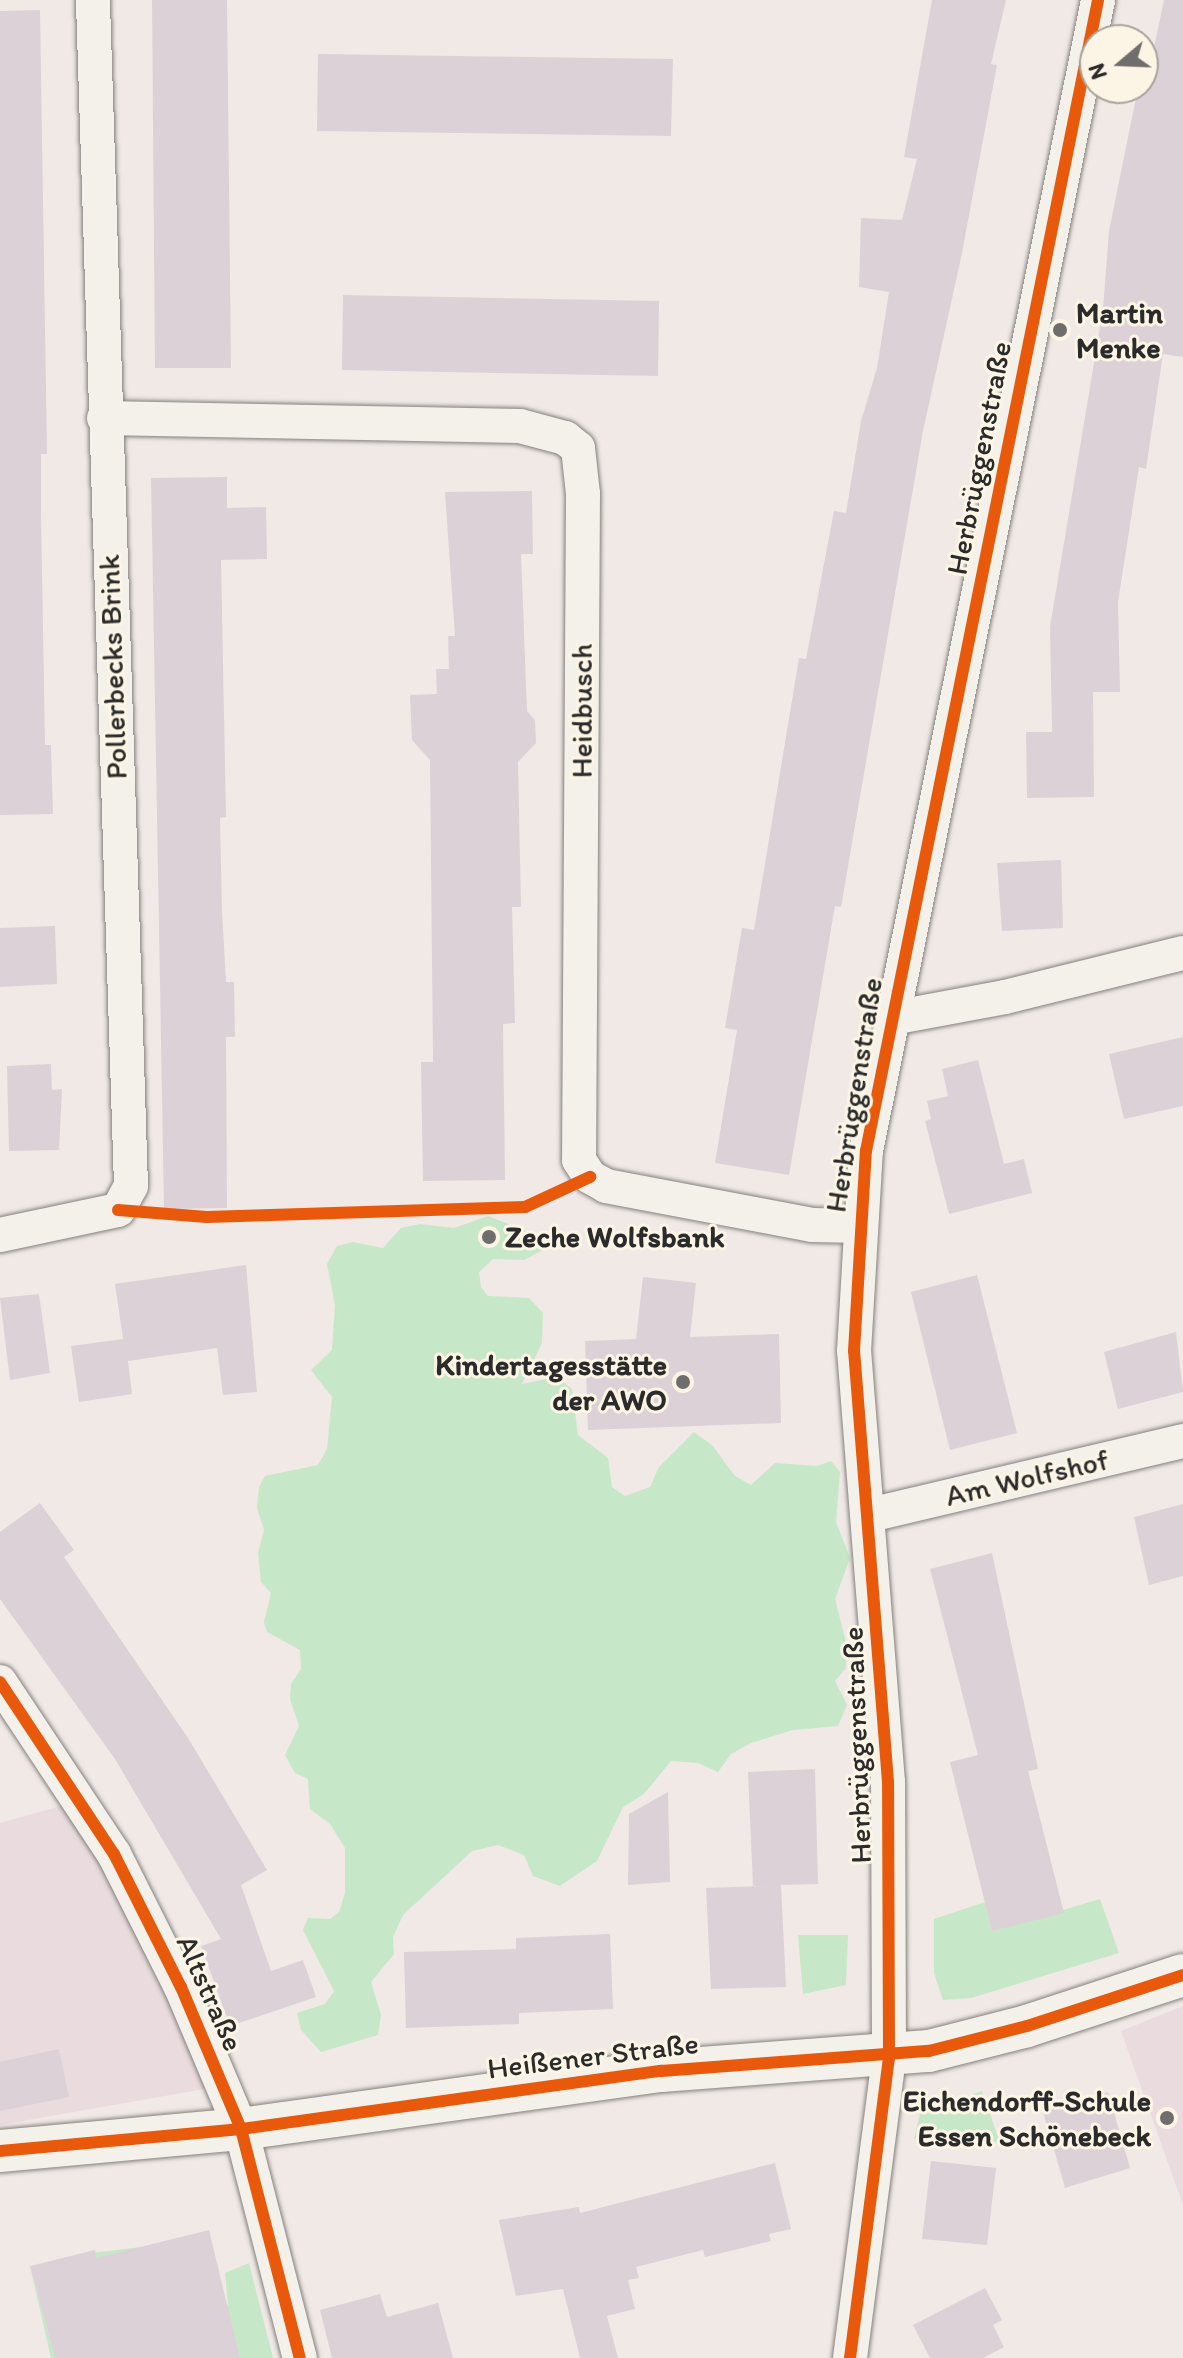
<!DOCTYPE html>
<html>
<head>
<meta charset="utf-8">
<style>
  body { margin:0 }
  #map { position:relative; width:1183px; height:2358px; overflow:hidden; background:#f1e9e6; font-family:Itim,sans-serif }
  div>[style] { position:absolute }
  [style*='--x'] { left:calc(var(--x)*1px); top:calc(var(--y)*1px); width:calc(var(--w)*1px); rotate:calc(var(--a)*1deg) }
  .built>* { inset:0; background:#eadbde }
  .green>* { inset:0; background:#c6e7c8 }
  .building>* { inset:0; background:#dcd1d7 }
  .path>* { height:5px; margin-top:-2.5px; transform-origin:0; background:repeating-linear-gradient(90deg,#b0adaa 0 2px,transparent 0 8px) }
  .roads { filter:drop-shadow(0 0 2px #84807f) drop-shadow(0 0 2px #84807f) }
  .minor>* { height:34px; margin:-17px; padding:0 17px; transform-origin:17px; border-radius:17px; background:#f4f1eb }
  .tertiary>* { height:42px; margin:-21px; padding:0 21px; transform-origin:21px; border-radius:21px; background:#f4f1eb }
  .cycleway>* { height:12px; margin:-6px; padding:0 6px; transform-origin:6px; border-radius:6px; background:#e8590c }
  .dots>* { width:22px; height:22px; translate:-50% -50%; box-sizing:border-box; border:4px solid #fcf5e5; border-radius:50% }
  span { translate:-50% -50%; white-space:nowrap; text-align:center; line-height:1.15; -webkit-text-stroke:6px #fcf5e5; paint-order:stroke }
  .poi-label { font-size:30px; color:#2b2b2b; font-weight:700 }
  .left { translate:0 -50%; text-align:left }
  .right { translate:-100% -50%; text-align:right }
  .street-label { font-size:30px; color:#2b2b2b }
  .north { position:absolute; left:1079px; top:24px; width:80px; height:80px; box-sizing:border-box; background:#fcf5e5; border:2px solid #a8a49b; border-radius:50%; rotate:251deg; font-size:22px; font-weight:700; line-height:32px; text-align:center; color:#2b2b2b }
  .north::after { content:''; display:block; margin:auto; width:28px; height:36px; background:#706e6c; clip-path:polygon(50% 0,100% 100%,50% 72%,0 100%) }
</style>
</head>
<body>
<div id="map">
  <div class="built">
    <div style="clip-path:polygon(79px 1801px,210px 2088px,0 2125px,0 1823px)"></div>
    <div style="clip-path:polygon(1183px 2006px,1183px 2205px,1121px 2031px)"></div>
  </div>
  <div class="green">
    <div style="clip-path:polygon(488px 1216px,541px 1237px,543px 1250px,524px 1260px,493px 1259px,479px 1272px,481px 1287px,488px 1296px,529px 1298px,543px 1313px,542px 1343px,522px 1384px,557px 1377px,572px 1389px,578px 1435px,608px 1458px,612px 1487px,625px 1496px,650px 1487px,659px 1467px,694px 1432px,712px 1445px,735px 1476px,751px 1485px,775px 1463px,817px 1466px,831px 1461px,840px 1472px,836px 1522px,850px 1558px,835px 1599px,847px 1646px,846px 1668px,835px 1681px,847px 1705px,838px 1726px,793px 1730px,751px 1743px,731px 1754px,718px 1772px,698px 1763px,671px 1761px,644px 1794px,623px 1807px,597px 1861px,560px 1886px,533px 1876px,524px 1855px,498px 1845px,472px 1851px,403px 1915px,393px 1937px,394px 1954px,371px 1982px,381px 2015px,378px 2035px,321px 2052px,301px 2030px,297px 2013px,325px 2004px,334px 1991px,303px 1930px,308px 1918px,330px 1919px,339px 1912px,345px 1893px,345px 1848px,330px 1824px,310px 1809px,308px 1779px,295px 1773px,285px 1755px,299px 1726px,290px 1699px,291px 1684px,301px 1669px,300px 1650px,267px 1632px,264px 1622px,271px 1593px,261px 1582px,258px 1553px,264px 1530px,257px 1508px,259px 1487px,265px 1476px,318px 1465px,327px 1449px,332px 1397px,311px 1370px,332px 1350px,335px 1305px,327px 1264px,337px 1246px,353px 1242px,383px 1248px,401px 1228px,420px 1224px,454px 1228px)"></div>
    <div style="clip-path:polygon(1100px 1899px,1119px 1953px,971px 1998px,943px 2000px,934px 1973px,934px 1919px,985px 1902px,992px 1931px)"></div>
    <div style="clip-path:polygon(798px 1935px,848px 1935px,846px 1985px,803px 1994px)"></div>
    <div style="clip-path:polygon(982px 2091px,999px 2140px,990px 2146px,914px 2139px,920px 2113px)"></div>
    <div style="clip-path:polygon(141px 2247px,158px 2321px,228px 2305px,225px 2273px,249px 2263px,273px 2358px,240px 2358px,236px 2344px,182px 2358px,51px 2358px,30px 2266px,51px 2343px,91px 2253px)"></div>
  </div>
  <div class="building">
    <div style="clip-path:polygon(152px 0,227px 0,231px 368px,155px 368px)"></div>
    <div style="clip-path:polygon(932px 0,1006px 0,991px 64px,997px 65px,962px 253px,923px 431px,841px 907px,835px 906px,789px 1175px,715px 1163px,737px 1030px,725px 1028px,742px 928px,754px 930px,799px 658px,806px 659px,834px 511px,846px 513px,861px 421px,877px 368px,889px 292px,859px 287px,861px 218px,902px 220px,917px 159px,904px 157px)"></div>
    <div style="clip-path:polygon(1164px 0,1183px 0,1183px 357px,1163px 354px,1146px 469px,1139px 467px,1118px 602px,1120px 692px,1093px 692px,1094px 797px,1027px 798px,1026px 732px,1052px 732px,1050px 627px,1103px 309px,1109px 231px,1137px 93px,1144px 94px)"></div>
    <div style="clip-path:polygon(40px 10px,47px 454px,41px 454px,41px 511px,45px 745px,51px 745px,53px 814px,0 815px,0 11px)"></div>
    <div style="clip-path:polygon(318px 54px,673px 59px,671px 136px,317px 131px)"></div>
    <div style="clip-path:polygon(343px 295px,659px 301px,658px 376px,342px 370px)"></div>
    <div style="clip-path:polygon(227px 477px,227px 508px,266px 507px,267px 559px,221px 560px,226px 817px,220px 818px,222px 911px,226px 982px,234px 982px,235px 1037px,226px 1037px,227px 1208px,164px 1209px,151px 478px)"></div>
    <div style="clip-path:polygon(532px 491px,533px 554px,521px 554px,527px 711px,535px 720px,536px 743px,518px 762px,521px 907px,512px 907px,515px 1023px,503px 1024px,505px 1180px,423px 1181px,421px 1062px,433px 1062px,430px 760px,412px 740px,410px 695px,437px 694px,436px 669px,449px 669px,448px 636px,455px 636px,445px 492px)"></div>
    <div style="clip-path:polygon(1061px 860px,1063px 928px,1002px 931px,997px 863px)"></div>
    <div style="clip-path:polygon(55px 926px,57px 984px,0 987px,0 928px)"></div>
    <div style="clip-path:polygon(1183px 1037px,1183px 1106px,1124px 1119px,1109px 1054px)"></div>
    <div style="clip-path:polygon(978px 1060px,1004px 1164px,1024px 1159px,1032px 1193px,949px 1214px,925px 1121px,931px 1119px,927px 1101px,948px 1096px,942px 1069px)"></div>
    <div style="clip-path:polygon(51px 1064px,52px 1090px,62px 1089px,59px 1150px,9px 1151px,7px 1066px)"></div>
    <div style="clip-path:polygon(246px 1265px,257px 1392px,223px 1395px,217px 1348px,128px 1361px,132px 1394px,79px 1402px,71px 1346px,123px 1339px,115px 1284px)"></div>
    <div style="clip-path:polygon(977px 1275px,1017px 1433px,950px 1450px,911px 1292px)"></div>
    <div style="clip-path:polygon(643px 1277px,696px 1283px,690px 1337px,779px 1334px,781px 1423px,588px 1430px,585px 1341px,636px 1339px)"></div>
    <div style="clip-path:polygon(39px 1294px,50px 1373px,10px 1380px,0 1298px)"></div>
    <div style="clip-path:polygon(1176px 1332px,1183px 1392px,1118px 1409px,1104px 1352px)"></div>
    <div style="clip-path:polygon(40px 1503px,74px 1550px,64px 1557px,188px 1738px,267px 1870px,241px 1885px,271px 1971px,303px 1960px,316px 1997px,230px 2026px,201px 1946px,221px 1939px,115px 1759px,0 1599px,0 1532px)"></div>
    <div style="clip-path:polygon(1183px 1504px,1183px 1576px,1149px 1585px,1134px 1517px)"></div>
    <div style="clip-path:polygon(992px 1553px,1038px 1769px,1028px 1771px,1064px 1913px,992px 1931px,950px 1762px,978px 1755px,930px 1569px)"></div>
    <div style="clip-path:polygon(815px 1769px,818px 1884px,781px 1885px,786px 1987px,711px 1989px,706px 1888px,767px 1886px,753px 1886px,748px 1772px)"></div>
    <div style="clip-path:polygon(668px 1792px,670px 1882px,628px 1885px,629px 1814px)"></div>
    <div style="clip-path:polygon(610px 1934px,613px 2009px,519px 2013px,519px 2024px,406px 2028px,404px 1952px,516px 1949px,516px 1938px)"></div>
    <div style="clip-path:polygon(59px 2049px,69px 2097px,0 2111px,0 2062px)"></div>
    <div style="clip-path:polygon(1108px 2092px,1130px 2168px,1065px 2188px,1043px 2112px)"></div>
    <div style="clip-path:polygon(931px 2161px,996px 2168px,987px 2245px,922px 2239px)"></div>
    <div style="clip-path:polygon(775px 2163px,791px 2229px,769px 2234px,771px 2241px,705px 2257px,703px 2250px,636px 2267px,639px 2278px,628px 2280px,635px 2309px,607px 2316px,618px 2358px,580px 2358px,563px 2289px,516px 2296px,499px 2220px,579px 2207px,580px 2213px)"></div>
    <div style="clip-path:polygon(209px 2230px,240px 2358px,55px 2358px,30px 2266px,95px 2250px,96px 2258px)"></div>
    <div style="clip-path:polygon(985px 2288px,1002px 2320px,993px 2325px,1004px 2347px,983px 2358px,930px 2358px,913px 2325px)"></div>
    <div style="clip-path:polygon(380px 2294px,387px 2317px,438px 2303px,453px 2358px,332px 2358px,320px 2310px)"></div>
  </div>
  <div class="path">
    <div style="--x:159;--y:1213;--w:48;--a:4.8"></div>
    <div style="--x:207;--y:1217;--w:318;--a:-1.8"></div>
    <div style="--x:525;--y:1207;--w:35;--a:-24"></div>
  </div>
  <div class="roads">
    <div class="minor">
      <div style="--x:104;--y:418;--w:416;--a:1.1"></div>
      <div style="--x:520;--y:426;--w:47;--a:14.9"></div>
      <div style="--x:565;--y:438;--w:16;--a:38"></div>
      <div style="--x:578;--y:448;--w:46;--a:83.8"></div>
      <div style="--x:583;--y:494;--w:666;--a:90.34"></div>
      <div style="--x:579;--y:1160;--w:20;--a:57"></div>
      <div style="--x:590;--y:1177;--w:18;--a:29"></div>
      <div style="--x:606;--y:1186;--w:210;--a:10.7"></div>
      <div style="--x:812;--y:1225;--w:46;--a:1.2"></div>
      <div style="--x:892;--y:1018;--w:115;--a:-10.5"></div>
      <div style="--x:1005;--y:997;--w:183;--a:-13.9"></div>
      <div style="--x:0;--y:1235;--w:121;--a:-12"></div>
      <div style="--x:118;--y:1210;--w:27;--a:-62"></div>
      <div style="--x:131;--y:1186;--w:1187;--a:-91.84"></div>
      <div style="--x:870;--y:1515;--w:322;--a:-13.3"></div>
      <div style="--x:0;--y:1682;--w:206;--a:56.5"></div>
      <div style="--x:114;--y:1854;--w:149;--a:63.3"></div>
      <div style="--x:181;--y:1987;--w:154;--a:67.1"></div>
      <div style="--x:241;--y:2129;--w:236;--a:75.6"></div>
      <div style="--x:850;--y:2358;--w:305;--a:-82.6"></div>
      <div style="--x:889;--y:2056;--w:274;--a:-90.2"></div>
      <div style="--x:888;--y:1782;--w:432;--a:-94.5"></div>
      <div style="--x:854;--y:1351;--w:200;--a:-86.6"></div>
      <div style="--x:866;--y:1151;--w:1174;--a:-78.6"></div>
    </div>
    <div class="tertiary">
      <div style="--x:0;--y:2151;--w:242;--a:-5.2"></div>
      <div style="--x:241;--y:2129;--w:424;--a:-7.9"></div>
      <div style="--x:661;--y:2071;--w:269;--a:-4.3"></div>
      <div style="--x:929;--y:2051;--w:101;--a:-14.3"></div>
      <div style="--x:1027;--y:2026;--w:164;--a:-18.1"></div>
    </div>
  </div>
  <div class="cycleway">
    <div style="--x:118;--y:1210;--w:89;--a:4.5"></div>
    <div style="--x:207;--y:1217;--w:318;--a:-1.8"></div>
    <div style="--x:525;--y:1207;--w:72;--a:-24.8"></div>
    <div style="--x:0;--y:1682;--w:206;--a:56.5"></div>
    <div style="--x:114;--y:1854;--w:149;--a:63.3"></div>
    <div style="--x:181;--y:1987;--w:154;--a:67.1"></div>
    <div style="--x:241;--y:2129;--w:236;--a:75.6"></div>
    <div style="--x:0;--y:2151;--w:242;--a:-5.2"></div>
    <div style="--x:241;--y:2129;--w:424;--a:-7.9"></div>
    <div style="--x:661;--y:2071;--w:269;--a:-4.3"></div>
    <div style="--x:929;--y:2051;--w:101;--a:-14.3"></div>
    <div style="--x:1027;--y:2026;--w:164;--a:-18.1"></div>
    <div style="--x:850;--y:2358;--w:305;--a:-82.6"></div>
    <div style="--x:889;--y:2056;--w:274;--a:-90.2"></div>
    <div style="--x:888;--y:1782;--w:432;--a:-94.5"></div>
    <div style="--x:854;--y:1351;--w:200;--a:-86.6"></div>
    <div style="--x:866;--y:1151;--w:1174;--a:-78.6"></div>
  </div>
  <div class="dots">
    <div style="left:1060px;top:330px;background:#706e6c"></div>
    <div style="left:489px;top:1237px;background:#706e6c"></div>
    <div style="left:683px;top:1382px;background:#706e6c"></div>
    <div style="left:1167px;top:2118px;background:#706e6c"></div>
  </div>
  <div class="poi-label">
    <span class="left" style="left:1076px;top:330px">Martin<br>Menke</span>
    <span class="left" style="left:505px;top:1237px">Zeche Wolfsbank</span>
    <span class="right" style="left:667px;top:1382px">Kindertagesstätte<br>der AWO</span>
    <span class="right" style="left:1151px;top:2118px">Eichendorff-Schule<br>Essen Schönebeck</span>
  </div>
  <div class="street-label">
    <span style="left:979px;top:458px;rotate:-79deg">Herbrüggenstraße</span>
    <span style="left:113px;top:667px;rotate:-92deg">Pollerbecks Brink</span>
    <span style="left:582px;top:711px;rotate:-90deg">Heidbusch</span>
    <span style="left:854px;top:1095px;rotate:-81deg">Herbrüggenstraße</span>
    <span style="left:1027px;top:1478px;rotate:-13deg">Am Wolfshof</span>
    <span style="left:857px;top:1745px;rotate:-92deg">Herbrüggenstraße</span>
    <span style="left:210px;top:1993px;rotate:66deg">Altstraße</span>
    <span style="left:593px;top:2056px;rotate:-7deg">Heißener Straße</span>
  </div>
  <div class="north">N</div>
</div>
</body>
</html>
